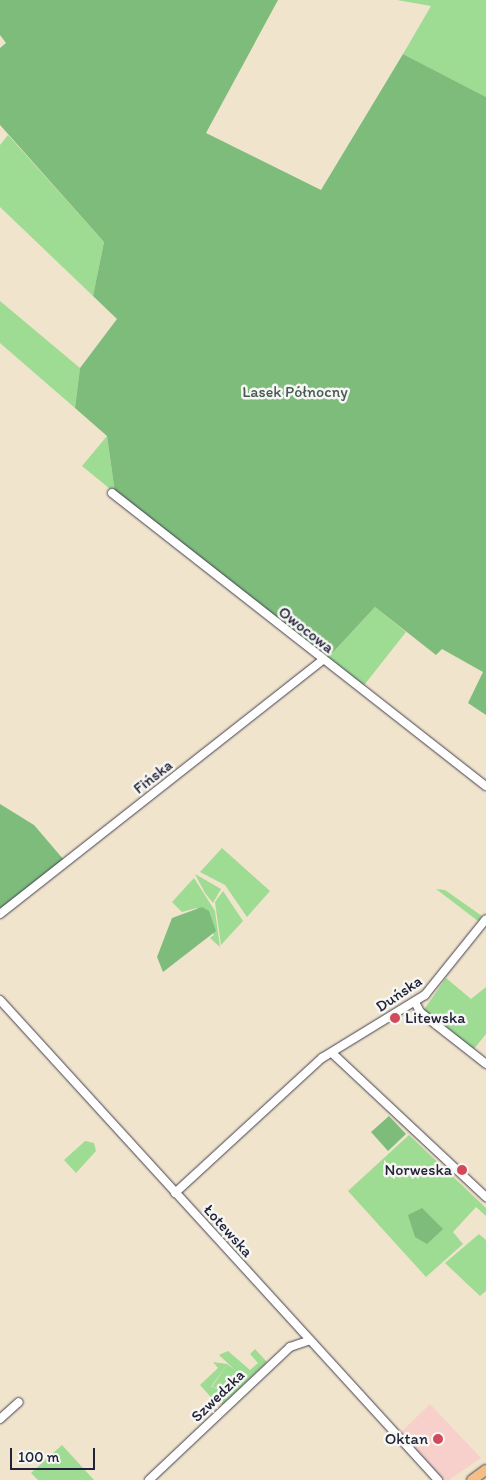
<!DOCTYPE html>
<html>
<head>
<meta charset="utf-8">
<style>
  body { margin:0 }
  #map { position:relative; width:486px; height:1480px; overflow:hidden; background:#f1e4cc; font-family:Itim,sans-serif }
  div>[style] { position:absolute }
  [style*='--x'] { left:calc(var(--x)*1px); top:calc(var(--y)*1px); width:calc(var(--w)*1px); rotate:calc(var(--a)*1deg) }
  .built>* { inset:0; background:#f7d0cc }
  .green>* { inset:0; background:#9ddc92 }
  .forest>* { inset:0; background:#7ebc7c }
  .roads { filter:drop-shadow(0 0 1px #413f51) drop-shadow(0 0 1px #413f51) }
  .minor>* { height:8px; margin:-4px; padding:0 4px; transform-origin:4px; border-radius:4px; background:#fff }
  .major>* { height:10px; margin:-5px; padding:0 5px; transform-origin:5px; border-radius:5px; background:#f6be87 }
  .dots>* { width:14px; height:14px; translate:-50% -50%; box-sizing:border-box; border:2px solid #f6f6f2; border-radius:50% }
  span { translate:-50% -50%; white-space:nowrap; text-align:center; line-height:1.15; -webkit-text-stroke:5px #f6f6f2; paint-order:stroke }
  .park-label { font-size:16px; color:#475a55 }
  .street-label { font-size:16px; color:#22223b }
  .poi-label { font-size:16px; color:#22223b }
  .left { translate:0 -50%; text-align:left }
  .right { translate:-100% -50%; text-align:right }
  .scale { position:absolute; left:10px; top:1448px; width:85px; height:22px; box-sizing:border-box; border:2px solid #22223b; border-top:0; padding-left:6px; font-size:15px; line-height:18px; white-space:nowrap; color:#22223b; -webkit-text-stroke:4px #f6f6f2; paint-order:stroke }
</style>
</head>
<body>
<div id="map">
  <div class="built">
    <div style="clip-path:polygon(430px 1404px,481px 1458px,449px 1480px,442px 1480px,400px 1433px)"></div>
  </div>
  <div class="green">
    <div style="clip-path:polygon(397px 0,486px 0,486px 97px,403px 54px,431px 6px)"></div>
    <div style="clip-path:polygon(8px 135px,104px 242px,93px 296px,0 207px,0 145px)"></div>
    <div style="clip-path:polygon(0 301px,80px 368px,75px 408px,0 343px)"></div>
    <div style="clip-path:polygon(107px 436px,115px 493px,82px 466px)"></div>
    <div style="clip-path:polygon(375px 607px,406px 632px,361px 689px,325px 661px)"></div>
    <div style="clip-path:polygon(222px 848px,270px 891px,247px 917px,225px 885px,200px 872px)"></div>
    <div style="clip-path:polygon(195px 874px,221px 889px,213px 903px,205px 893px)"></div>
    <div style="clip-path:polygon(194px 878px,215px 911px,220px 947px,210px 938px,214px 935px,197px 908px,182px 912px,172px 902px)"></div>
    <div style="clip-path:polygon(436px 889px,445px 890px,482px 916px,478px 921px)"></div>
    <div style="clip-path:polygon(223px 891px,243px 921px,221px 945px,215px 902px)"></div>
    <div style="clip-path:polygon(446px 978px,471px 999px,486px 987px,486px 1034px,473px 1050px,423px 1011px)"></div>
    <div style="clip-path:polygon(409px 1135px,486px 1208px,486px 1216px,476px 1207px,453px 1232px,463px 1244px,426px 1277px,348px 1191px)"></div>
    <div style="clip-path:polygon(85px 1141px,94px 1143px,96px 1151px,76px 1173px,64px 1160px)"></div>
    <div style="clip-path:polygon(479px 1234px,486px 1240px,486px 1291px,480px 1296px,445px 1263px)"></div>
    <div style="clip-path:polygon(255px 1349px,267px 1362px,223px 1404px,217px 1404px,200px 1385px,218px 1368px,213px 1362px,227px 1364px,211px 1387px,224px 1390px,237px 1371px,223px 1389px,212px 1387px,227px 1364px,235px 1370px,219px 1355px,228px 1351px,250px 1370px,258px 1363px,250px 1354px)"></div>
    <div style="clip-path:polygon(62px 1445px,94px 1480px,38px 1480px,31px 1473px)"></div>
  </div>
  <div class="forest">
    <div style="clip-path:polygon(0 0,278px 0,206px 133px,321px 190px,403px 54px,486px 97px,486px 715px,468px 703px,483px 672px,442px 649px,436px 655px,375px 607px,325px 661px,115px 493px,107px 436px,75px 408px,80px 368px,117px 319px,93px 296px,104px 242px,0 125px,0 48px,6px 43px,0 35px)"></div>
    <div style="clip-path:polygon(0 804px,34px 825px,64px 860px,0 910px)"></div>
    <div style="clip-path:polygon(202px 907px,209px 911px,216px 931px,163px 972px,157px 957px,172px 918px)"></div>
    <div style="clip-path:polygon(389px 1116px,406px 1134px,388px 1151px,371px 1132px)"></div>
    <div style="clip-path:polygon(422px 1208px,443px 1229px,427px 1244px,415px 1237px,408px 1215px)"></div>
  </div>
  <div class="roads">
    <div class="minor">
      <div style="--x:112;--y:493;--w:475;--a:38.1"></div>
      <div style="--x:0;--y:914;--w:410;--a:-38.2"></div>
      <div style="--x:0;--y:1000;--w:650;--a:47.62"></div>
      <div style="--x:415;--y:1002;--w:11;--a:63"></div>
      <div style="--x:420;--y:1012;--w:84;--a:38.2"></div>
      <div style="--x:332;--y:1053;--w:211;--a:43.1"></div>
      <div style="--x:175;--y:1193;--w:200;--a:-42.6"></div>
      <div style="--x:322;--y:1058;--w:121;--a:-31.5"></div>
      <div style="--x:425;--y:995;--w:97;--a:-51.2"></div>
      <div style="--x:0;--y:1419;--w:25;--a:-42"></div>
      <div style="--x:149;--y:1480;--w:194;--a:-43.3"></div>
      <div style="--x:290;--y:1347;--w:21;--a:-19"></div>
    </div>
    <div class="major">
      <div style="--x:472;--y:1480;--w:17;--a:-36"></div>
    </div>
  </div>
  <div class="dots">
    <div style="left:395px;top:1018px;background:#d1495b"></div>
    <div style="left:462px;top:1170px;background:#d1495b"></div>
    <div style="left:438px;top:1439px;background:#d1495b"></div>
  </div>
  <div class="park-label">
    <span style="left:295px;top:392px">Lasek Północny</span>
  </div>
  <div class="street-label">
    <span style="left:306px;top:630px;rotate:38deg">Owocowa</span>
    <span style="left:153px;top:777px;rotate:-38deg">Fińska</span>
    <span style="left:399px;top:994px;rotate:-34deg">Duńska</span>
    <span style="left:228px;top:1231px;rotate:48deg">Łotewska</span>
    <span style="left:218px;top:1396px;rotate:-44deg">Szwedzka</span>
  </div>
  <div class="poi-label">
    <span class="left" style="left:405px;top:1018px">Litewska</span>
    <span class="right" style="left:452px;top:1170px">Norweska</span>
    <span class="right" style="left:428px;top:1439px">Oktan</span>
  </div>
  <div class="scale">100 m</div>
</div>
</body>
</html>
